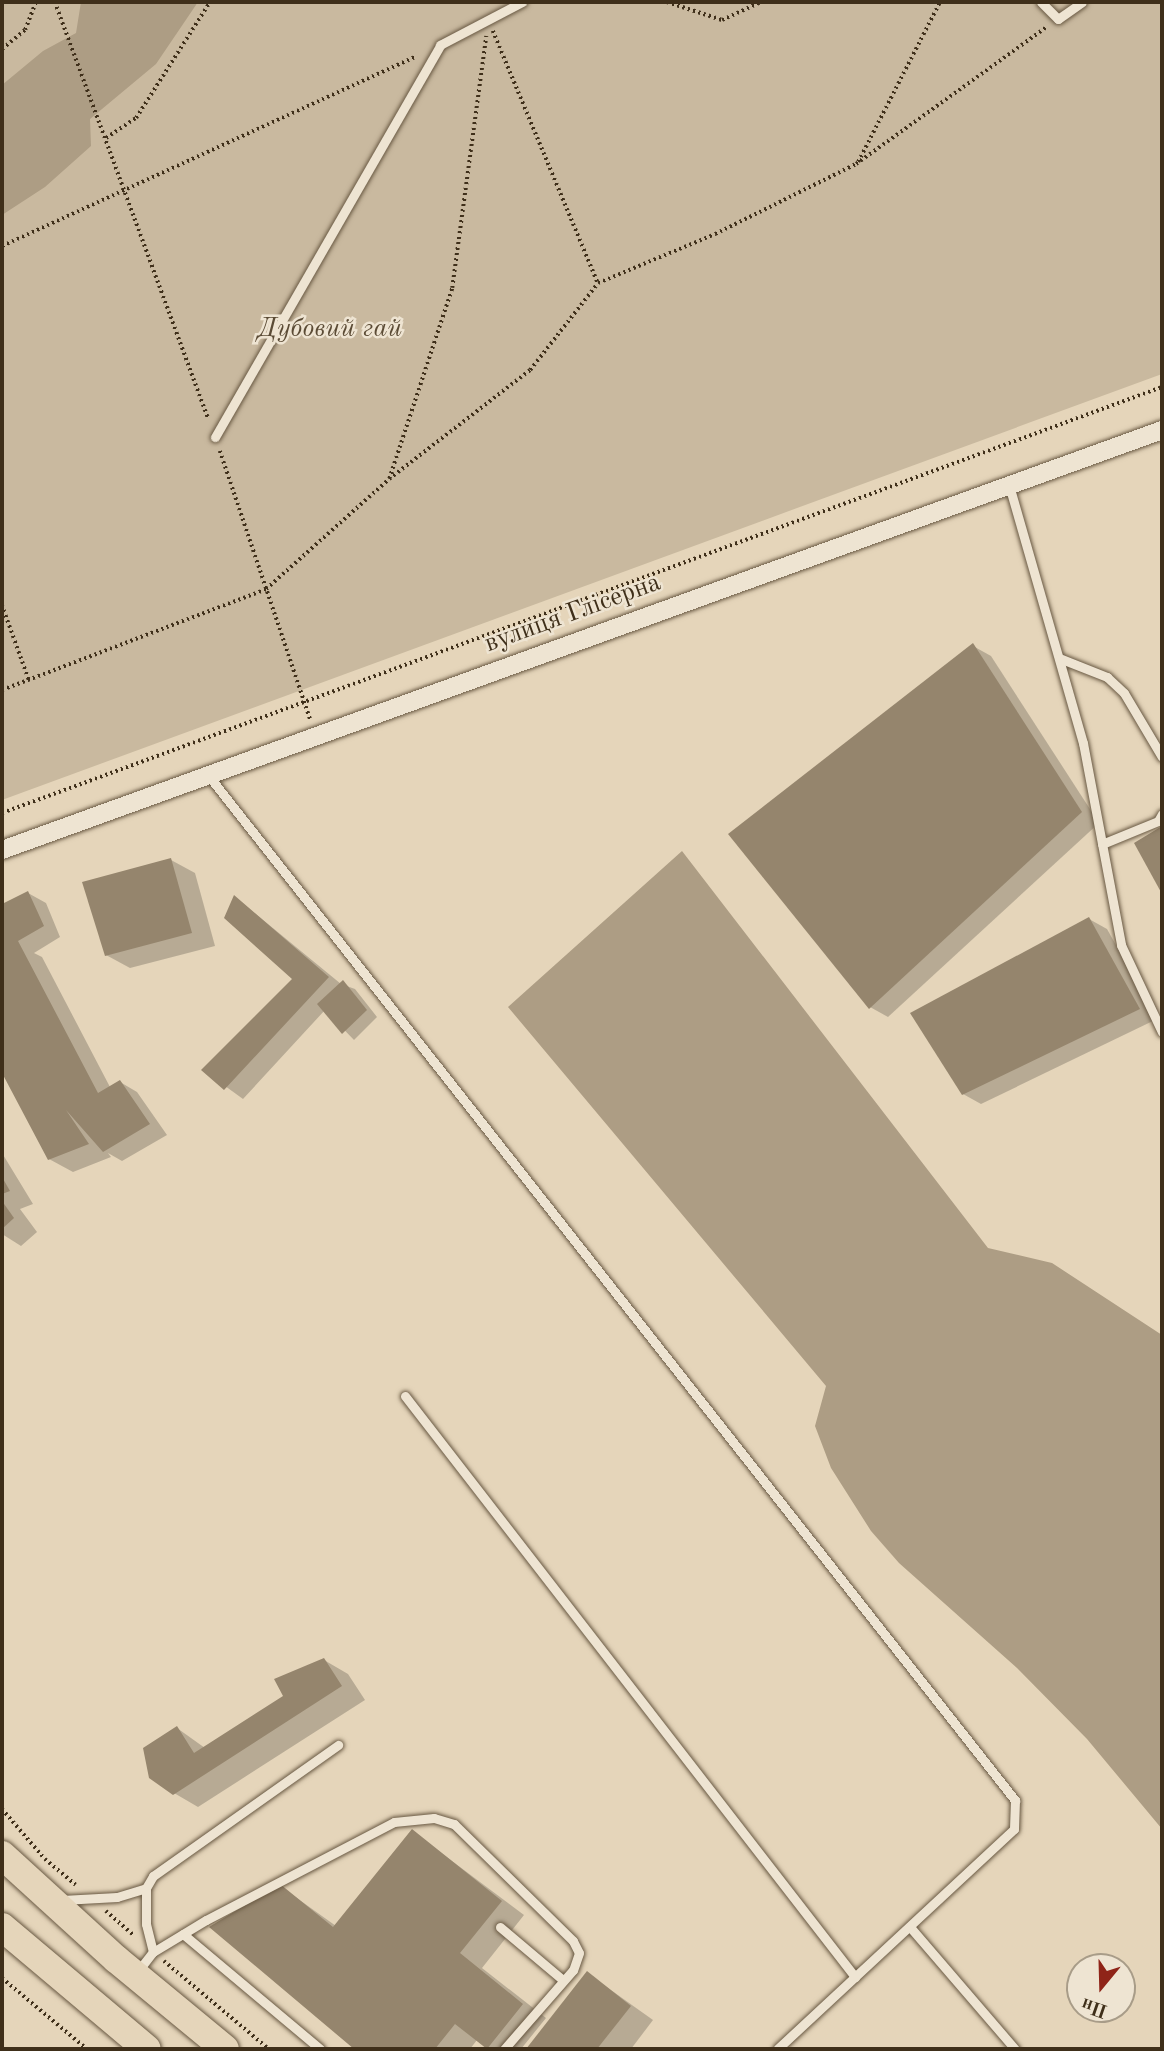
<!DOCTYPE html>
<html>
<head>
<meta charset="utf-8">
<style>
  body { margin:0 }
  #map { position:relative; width:1164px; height:2051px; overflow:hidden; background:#e5d5ba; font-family:"Old Standard TT",serif }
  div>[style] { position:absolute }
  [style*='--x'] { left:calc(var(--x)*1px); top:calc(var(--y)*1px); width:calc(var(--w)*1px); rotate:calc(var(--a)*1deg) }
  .green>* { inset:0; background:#c9b99f }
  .water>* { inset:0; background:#ad9d84 }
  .shadow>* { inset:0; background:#0003 }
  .building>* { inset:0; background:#95856d }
  .path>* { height:3.5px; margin-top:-1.75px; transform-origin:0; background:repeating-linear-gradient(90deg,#3f2f1a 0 2px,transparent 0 5.5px) }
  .roads { filter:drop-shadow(0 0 2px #685842) drop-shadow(0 0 2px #685842) }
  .lane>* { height:9px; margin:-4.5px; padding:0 4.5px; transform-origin:4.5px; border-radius:4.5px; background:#eee4d2 }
  .street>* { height:18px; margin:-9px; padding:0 9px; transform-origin:9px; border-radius:9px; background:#eee4d2 }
  .primary>* { height:28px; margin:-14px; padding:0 14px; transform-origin:14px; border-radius:14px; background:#e5d5ba }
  span { translate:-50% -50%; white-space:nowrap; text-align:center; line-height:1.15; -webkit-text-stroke:5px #eee4d2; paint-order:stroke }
  .park-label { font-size:26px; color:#5b4b35; font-style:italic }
  .street-label { font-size:26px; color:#3f2f1a }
  .frame { position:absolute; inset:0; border:4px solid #3f2f1a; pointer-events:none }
  .north { position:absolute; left:1066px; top:1953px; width:70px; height:70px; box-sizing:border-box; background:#eee4d2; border:2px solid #a89c88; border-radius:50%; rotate:199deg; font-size:19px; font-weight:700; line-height:28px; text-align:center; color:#3f2f1a }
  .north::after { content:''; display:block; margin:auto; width:24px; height:32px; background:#8f2418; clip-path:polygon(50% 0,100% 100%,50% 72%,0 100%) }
</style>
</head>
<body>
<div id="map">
  <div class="green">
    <div style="clip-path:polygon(2px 2px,1162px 2px,1162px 374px,2px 800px)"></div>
  </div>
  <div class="water">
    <div style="clip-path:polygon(81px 2px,198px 2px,156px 64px,90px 119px,91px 146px,45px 187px,2px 215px,2px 85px,43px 51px,76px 33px)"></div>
    <div style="clip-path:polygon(682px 851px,988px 1248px,1052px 1263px,1162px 1335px,1162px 1829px,1087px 1739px,1017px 1668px,899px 1563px,871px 1531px,831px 1468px,815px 1426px,826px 1386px,508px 1007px)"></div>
  </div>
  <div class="shadow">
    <div style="clip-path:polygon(973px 646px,991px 656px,1099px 823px,888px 1017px,870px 1007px)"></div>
    <div style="clip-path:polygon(171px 860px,195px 873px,215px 946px,130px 968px,106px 955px)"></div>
    <div style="clip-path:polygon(28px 893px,46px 903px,60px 937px,34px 953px,42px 957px,110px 1087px,120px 1082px,137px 1092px,167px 1135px,122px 1161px,108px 1153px,111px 1157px,73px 1172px,49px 1159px,2px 1069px,2px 906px)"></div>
    <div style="clip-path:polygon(235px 897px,341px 984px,355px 989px,377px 1017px,354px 1040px,325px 1010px,243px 1099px,203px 1070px,295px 979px)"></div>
    <div style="clip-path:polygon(1089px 919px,1107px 929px,1157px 1019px,981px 1104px,963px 1094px)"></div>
    <div style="clip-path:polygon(2px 1153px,33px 1204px,20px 1209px,37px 1232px,21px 1246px,2px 1234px)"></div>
    <div style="clip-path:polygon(324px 1660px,348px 1674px,365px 1700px,198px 1807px,174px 1793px,177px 1728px,205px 1748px,285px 1697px)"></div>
    <div style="clip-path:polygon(412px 1831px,524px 1915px,482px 1968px,546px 2018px,521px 2049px,490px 2049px,477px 2040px,470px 2049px,356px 2049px,212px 1927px,280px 1886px,336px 1926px)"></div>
    <div style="clip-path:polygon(587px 1973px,653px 2020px,631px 2049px,528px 2049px)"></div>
  </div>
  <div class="building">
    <div style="clip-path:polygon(973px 643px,1082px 812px,869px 1009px,728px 834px)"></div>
    <div style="clip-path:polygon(1162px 826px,1162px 894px,1134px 843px)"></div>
    <div style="clip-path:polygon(171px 858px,192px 933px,105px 956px,82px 882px)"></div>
    <div style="clip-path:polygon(28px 891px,44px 926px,18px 941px,98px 1093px,120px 1080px,150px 1124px,103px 1152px,66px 1110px,89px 1144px,48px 1160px,2px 1073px,2px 904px)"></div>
    <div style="clip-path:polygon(234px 895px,329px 977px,224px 1090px,201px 1070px,292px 979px,224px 918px)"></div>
    <div style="clip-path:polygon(1089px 917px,1140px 1009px,962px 1095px,910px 1013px)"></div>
    <div style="clip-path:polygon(343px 980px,367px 1010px,342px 1034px,317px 1004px)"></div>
    <div style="clip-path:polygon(2px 1177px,10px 1191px,2px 1194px)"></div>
    <div style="clip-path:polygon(2px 1201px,14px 1218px,2px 1229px)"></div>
    <div style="clip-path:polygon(324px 1658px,342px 1686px,173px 1795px,149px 1778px,143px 1748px,177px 1726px,194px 1753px,283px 1696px,274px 1679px)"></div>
    <div style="clip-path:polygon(412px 1829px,502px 1901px,460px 1953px,523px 2004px,487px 2049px,455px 2024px,435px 2049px,354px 2049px,209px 1927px,280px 1884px,333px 1927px)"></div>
    <div style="clip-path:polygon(587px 1971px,631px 2006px,597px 2049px,526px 2049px)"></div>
  </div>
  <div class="path">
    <div style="--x:55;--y:2;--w:445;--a:69.8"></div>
    <div style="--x:667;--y:2;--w:58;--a:18.1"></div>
    <div style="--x:722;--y:20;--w:43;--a:-24.8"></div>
    <div style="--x:493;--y:31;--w:273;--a:67.4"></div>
    <div style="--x:598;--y:283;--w:127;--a:-22.7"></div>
    <div style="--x:715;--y:234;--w:157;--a:-26.4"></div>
    <div style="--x:856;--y:164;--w:236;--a:-35.7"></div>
    <div style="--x:2;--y:49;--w:30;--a:-40"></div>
    <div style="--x:25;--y:30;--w:30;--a:-69"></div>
    <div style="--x:106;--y:138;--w:36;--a:-34"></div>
    <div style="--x:136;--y:118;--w:138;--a:-57.5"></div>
    <div style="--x:858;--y:162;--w:180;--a:-62.9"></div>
    <div style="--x:2;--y:246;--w:456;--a:-24.6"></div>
    <div style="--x:220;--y:451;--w:283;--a:71.4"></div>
    <div style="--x:389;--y:479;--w:178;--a:-37.7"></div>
    <div style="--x:530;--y:370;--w:110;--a:-52"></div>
    <div style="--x:2;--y:605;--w:80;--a:70.2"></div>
    <div style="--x:2;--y:690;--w:283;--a:-20.9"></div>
    <div style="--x:266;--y:589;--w:165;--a:-41.8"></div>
    <div style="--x:389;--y:479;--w:201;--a:-71.7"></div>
    <div style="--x:452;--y:288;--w:254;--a:-82.3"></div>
    <div style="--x:2;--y:813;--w:1236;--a:-20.17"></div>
    <div style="--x:2;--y:1809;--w:66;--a:49.3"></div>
    <div style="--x:45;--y:1859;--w:40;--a:40"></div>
    <div style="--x:106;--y:1911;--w:37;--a:41"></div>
    <div style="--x:164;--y:1961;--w:137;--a:40"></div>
    <div style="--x:2;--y:1978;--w:111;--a:39.9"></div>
  </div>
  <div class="roads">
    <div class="lane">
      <div style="--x:1041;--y:2;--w:24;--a:45"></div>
      <div style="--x:1058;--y:19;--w:29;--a:-35"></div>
      <div style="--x:215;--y:437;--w:452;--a:-60.1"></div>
      <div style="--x:440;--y:45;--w:93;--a:-27.7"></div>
      <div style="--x:1009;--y:485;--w:268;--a:74"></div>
      <div style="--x:1083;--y:743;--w:206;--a:79.3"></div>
      <div style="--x:1121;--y:945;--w:96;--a:64.8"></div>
      <div style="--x:1059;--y:658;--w:52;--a:21.6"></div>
      <div style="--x:1107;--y:677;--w:23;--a:43"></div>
      <div style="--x:1124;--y:693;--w:74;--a:59.3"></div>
      <div style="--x:208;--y:775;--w:1305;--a:51.79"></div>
      <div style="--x:1015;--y:1800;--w:29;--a:92"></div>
      <div style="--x:1014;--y:1829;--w:323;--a:137.1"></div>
      <div style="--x:1102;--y:844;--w:61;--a:-22.3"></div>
      <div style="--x:1158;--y:821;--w:8;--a:-60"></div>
      <div style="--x:405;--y:1396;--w:735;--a:52.24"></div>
      <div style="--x:62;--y:1900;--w:55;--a:-3.1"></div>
      <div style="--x:117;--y:1897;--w:30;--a:-17"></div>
      <div style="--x:500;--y:1927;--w:82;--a:40.1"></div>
      <div style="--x:910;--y:1927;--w:161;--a:49.3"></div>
      <div style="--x:183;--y:1934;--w:179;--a:40"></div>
      <div style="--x:153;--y:1952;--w:29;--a:-104"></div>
      <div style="--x:146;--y:1924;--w:36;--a:-90"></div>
      <div style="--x:146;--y:1888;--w:14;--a:-60"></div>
      <div style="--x:153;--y:1876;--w:227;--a:-35.3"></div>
      <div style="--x:138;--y:1971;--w:24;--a:-52"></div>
      <div style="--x:153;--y:1952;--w:62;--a:-31.1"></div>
      <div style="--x:206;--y:1920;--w:212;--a:-27.5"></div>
      <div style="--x:394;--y:1822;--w:40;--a:-5.7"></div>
      <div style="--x:434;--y:1818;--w:21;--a:17"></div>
      <div style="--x:454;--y:1824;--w:167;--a:44.5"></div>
      <div style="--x:573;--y:1941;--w:13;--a:63"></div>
      <div style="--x:579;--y:1953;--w:18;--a:109"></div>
      <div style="--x:573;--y:1970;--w:105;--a:131.1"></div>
    </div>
    <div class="street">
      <div style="--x:2;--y:850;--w:1234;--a:-19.9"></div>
    </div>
    <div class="primary">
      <div style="--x:2;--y:1855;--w:154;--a:42.4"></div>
      <div style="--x:116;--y:1959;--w:141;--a:39.5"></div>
      <div style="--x:2;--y:1927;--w:189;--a:40.1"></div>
    </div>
  </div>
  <div class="park-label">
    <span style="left:330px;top:330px">Дубовий гай</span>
  </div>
  <div class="street-label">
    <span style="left:573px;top:614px;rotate:-20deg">вулиця Глісерна</span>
  </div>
  <div class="frame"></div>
  <div class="north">Пн</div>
</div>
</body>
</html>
